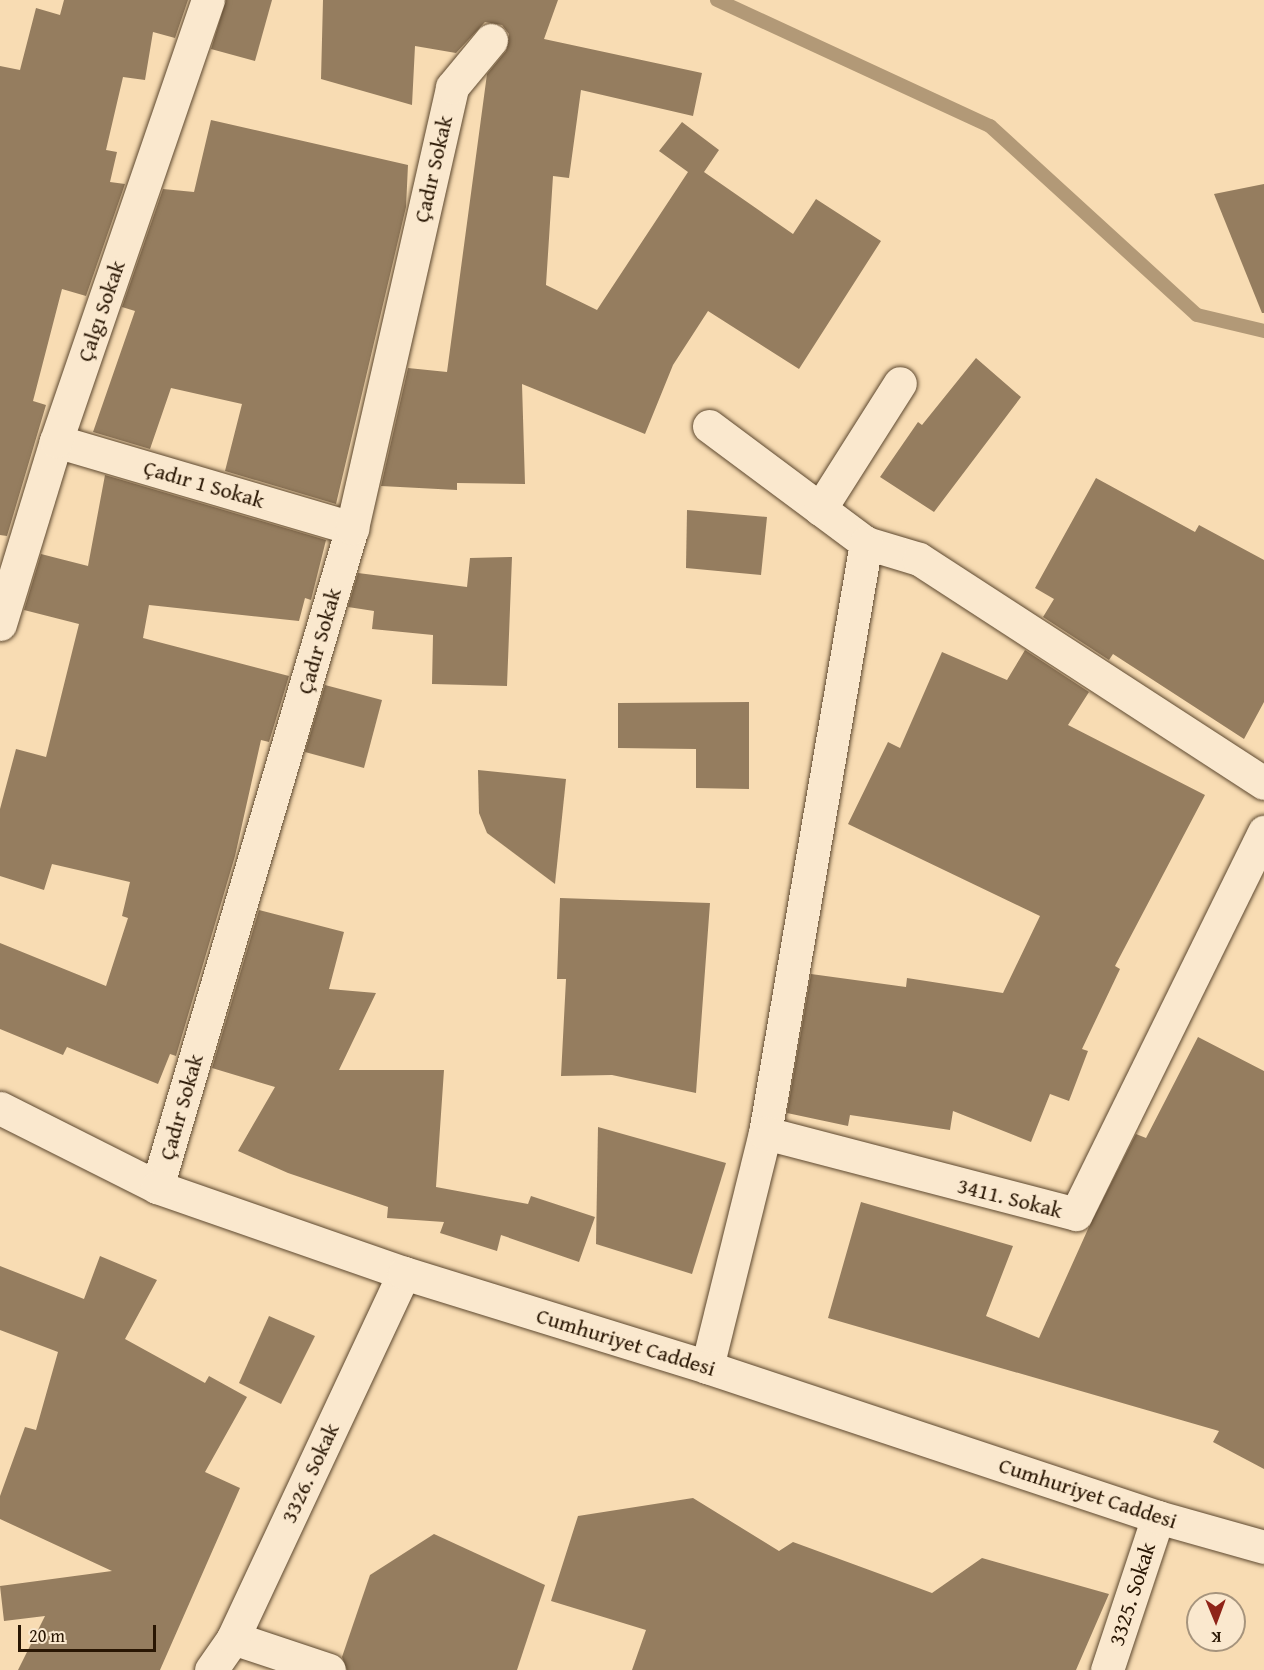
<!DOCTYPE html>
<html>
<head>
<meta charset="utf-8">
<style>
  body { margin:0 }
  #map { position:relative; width:1264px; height:1670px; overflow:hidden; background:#f8dcb3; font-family:"Gentium Book Plus",serif }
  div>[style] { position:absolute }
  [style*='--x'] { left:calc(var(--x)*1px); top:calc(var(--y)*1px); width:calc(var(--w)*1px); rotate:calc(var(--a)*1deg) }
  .stream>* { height:14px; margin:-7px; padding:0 7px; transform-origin:7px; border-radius:7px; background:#b29977 }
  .building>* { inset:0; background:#957d5f }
  .roads { filter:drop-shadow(0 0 2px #5d482f) drop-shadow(0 0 2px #5d482f) }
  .minor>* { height:33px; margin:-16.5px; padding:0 16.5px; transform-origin:16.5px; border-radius:16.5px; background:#fae8ce }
  .secondary>* { height:33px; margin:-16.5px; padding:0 16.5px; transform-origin:16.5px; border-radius:16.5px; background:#fae8ce }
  span { translate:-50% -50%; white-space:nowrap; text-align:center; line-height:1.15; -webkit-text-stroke:4.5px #fae8ce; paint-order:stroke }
  .street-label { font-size:22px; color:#291603 }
  .north { position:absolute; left:1186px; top:1592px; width:60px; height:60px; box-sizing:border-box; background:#fae8ce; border:2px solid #a6947d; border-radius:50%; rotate:179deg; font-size:16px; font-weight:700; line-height:24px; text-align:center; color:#291603 }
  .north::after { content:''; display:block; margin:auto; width:21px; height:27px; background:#8f2418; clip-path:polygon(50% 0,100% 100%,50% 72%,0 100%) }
  .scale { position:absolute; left:18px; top:1625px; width:138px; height:27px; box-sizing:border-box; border:3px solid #291603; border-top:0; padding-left:8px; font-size:18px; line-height:21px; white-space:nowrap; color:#291603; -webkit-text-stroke:4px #fae8ce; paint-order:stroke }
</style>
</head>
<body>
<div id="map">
  <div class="stream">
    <div style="--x:717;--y:0;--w:301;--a:24.8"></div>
    <div style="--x:990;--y:126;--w:280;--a:42.4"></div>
    <div style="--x:1197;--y:315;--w:69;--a:13.4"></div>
  </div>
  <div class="building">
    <div style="clip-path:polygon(64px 0,188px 0,175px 38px,153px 32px,145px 80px,123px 77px,106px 150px,117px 152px,110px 182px,125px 184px,86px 296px,62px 289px,33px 401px,46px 405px,7px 536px,0 535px,0 66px,20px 70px,36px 8px,60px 15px)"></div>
    <div style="clip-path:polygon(226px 0,272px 0,255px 61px,211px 49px)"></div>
    <div style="clip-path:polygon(323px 0,558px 0,544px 39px,702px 73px,693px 116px,581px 90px,569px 178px,553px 176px,546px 285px,597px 310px,688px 172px,659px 151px,682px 122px,719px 150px,704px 172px,793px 234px,816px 199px,881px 241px,799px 369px,708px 311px,673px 365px,645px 434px,522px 384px,525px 484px,457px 483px,457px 490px,381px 486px,408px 368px,447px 372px,487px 74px,506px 51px,509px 34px,502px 25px,485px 22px,456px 53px,415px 46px,412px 105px,321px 79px)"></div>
    <div style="clip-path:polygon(211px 120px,408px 165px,406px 207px,336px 504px,225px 471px,242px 404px,171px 388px,150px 449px,93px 432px,135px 311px,122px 307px,163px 189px,194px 192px)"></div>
    <div style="clip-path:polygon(1264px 184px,1264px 313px,1262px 313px,1214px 194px)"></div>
    <div style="clip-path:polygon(976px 358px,1021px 397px,934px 512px,880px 477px,918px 422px,922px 425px)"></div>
    <div style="clip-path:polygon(105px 475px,326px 540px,311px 600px,305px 598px,299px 621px,149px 605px,143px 638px,289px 676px,269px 742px,261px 740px,235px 856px,176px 1056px,170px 1054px,158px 1084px,67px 1047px,63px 1055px,0 1029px,0 943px,106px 986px,128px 918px,122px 916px,130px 882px,52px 864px,44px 890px,0 876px,0 809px,16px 749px,46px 757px,79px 624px,24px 610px,41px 554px,88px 566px)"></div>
    <div style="clip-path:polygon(1096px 478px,1195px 532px,1199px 525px,1264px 560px,1264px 702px,1244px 739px,1113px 654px,1109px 660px,1043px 617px,1054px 599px,1035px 588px)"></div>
    <div style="clip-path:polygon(687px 510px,767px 517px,761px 575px,686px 568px)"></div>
    <div style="clip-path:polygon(512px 557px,507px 686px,432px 684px,433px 635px,372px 629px,374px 611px,348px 607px,358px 573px,467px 587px,470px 558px)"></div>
    <div style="clip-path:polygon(1025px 650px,1089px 692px,1068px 725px,1205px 795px,1115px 966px,1120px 969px,1082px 1049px,1088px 1051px,1069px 1101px,1050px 1094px,1031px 1142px,953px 1111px,950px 1130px,850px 1115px,848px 1126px,787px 1113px,811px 974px,906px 987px,907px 978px,1003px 993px,1040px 916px,848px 824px,888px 742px,900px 748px,942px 652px,1007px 680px)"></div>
    <div style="clip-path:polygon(325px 685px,382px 700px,364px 768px,305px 752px)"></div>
    <div style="clip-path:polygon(749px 702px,749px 789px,696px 788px,696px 749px,618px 748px,618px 703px)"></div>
    <div style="clip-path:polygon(478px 770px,566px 779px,555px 884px,487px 833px,479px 813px)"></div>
    <div style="clip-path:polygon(560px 898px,710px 903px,696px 1093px,612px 1075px,561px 1076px,566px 979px,557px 979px)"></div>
    <div style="clip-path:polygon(259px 910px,344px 932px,329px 989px,376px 993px,339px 1070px,444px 1070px,436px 1187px,528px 1204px,531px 1196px,595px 1217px,579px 1262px,501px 1235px,497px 1251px,440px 1233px,444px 1222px,387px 1218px,388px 1207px,288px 1173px,238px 1151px,275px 1087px,212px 1068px)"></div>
    <div style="clip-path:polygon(1198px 1037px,1264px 1071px,1264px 1469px,1213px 1442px,1219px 1431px,828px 1318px,861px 1202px,1013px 1246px,986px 1316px,1039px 1338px,1088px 1229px,1136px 1134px,1146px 1138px)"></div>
    <div style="clip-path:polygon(598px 1127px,726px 1163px,692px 1274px,596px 1244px)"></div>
    <div style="clip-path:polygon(100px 1256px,157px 1280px,125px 1339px,205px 1383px,209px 1376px,247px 1397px,205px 1472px,240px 1488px,160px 1670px,18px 1670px,45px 1616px,4px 1621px,0 1586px,112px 1571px,0 1519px,0 1496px,25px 1427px,36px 1430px,58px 1352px,0 1330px,0 1266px,84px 1299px)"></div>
    <div style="clip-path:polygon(269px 1316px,315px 1336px,281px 1404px,239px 1383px)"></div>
    <div style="clip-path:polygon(693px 1498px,779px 1551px,793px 1542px,932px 1593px,982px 1558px,1109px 1594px,1076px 1670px,632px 1670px,646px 1630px,551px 1601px,578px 1516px)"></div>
    <div style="clip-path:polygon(434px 1534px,545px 1585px,517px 1670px,347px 1670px,342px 1657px,370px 1575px)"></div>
  </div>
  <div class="roads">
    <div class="minor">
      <div style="--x:709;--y:426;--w:196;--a:36.7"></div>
      <div style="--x:866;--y:543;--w:55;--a:16.8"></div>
      <div style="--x:919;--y:559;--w:411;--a:33"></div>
      <div style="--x:56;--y:441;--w:309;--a:16.4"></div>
      <div style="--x:820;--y:509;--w:149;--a:-57.6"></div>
      <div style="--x:0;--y:624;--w:191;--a:-73"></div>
      <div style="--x:56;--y:441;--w:466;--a:-71"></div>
      <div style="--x:765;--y:1133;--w:599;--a:-80.29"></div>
      <div style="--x:157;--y:1187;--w:687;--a:-73.52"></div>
      <div style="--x:352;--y:528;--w:452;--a:-77.2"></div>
      <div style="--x:452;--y:87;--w:61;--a:-50.3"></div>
      <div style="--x:707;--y:1367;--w:241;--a:-76.1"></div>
      <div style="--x:765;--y:1133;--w:321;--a:14.6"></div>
      <div style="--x:1076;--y:1214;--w:426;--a:-63.8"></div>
      <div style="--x:233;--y:1638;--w:101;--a:18.4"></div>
      <div style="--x:211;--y:1670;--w:39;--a:-55"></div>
      <div style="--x:233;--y:1638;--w:403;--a:-64.9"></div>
      <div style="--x:1107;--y:1670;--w:161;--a:-71.6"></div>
    </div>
    <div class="secondary">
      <div style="--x:0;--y:1108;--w:176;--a:26.7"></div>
      <div style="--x:157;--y:1187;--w:262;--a:19.2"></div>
      <div style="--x:404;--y:1273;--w:317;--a:17.2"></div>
      <div style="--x:707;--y:1367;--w:475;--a:18.4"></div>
      <div style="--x:1158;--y:1517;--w:110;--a:15.8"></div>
    </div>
  </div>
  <div class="street-label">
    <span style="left:433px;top:169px;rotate:-77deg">Çadır Sokak</span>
    <span style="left:101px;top:311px;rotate:-71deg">Çalgı Sokak</span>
    <span style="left:204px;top:484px;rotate:16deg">Çadır 1 Sokak</span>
    <span style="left:319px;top:641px;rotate:-74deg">Çadır Sokak</span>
    <span style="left:181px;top:1107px;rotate:-74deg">Çadır Sokak</span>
    <span style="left:1010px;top:1198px;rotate:14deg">3411. Sokak</span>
    <span style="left:626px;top:1342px;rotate:17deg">Cumhuriyet Caddesi</span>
    <span style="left:310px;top:1473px;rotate:-65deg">3326. Sokak</span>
    <span style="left:1088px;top:1493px;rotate:18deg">Cumhuriyet Caddesi</span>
    <span style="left:1132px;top:1594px;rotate:-72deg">3325. Sokak</span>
  </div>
  <div class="north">K</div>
  <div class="scale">20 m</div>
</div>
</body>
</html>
